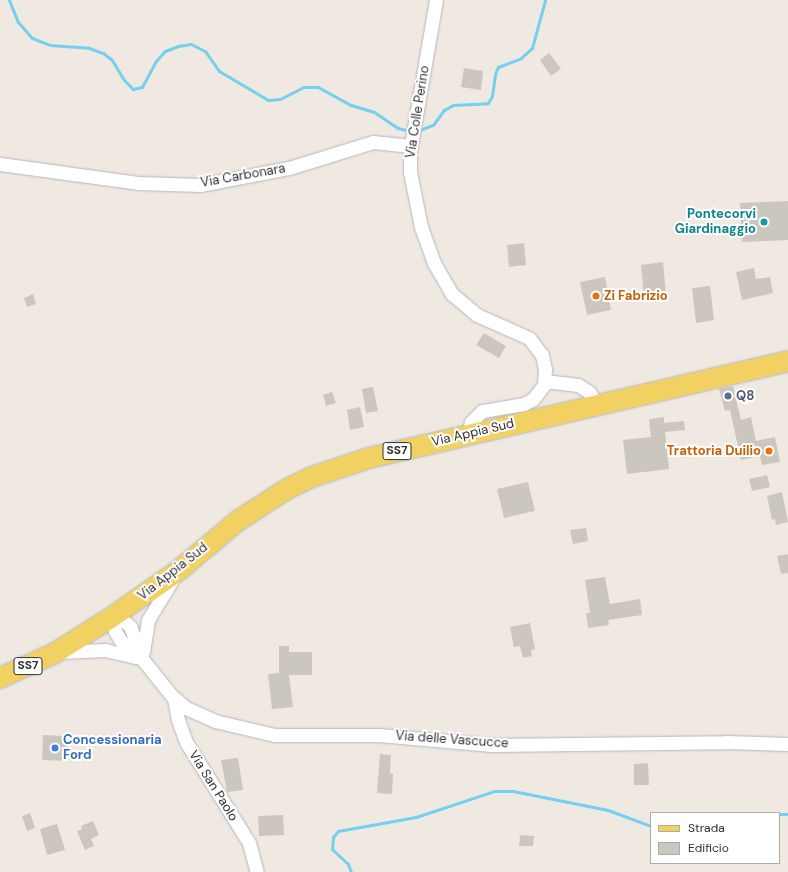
<!DOCTYPE html>
<html>
<head>
<meta charset="utf-8">
<style>
  body { margin:0 }
  #map { position:relative; width:788px; height:872px; overflow:hidden; background:#efe9e1; font-family:"DM Sans",sans-serif }
  div>[style] { position:absolute }
  [style*='--x'] { left:calc(var(--x)*1px); top:calc(var(--y)*1px); width:calc(var(--w)*1px); rotate:calc(var(--a)*1deg) }
  .stream>* { height:3px; margin:-1.5px; padding:0 1.5px; transform-origin:1.5px; border-radius:1.5px; background:#75cff0 }
  .building>* { inset:0; background:#cbc7bf }
  .roads { filter:drop-shadow(0 0 1px #b4b7c1) drop-shadow(0 0 1px #b4b7c1) }
  .street>* { height:13px; margin:-6.5px; padding:0 6.5px; transform-origin:6.5px; border-radius:6.5px; background:#fff }
  .primary>* { height:20px; margin:-10px; padding:0 10px; transform-origin:10px; border-radius:10px; background:#f2d163 }
  .dots>* { width:11px; height:11px; translate:-50% -50%; box-sizing:border-box; border:2px solid #fff; border-radius:50% }
  span { translate:-50% -50%; white-space:nowrap; text-align:center; line-height:1.15; -webkit-text-stroke:4px #fff; paint-order:stroke }
  .shield-label span { padding:1px 3px; background:#fff; border:1px solid; border-radius:3px; -webkit-text-stroke-width:0 }
  .shield-label { font-size:12px; color:#2e2e2e; font-weight:700 }
  .street-label { font-size:13px; color:#2e2e2e }
  .culture-label { font-size:13px; color:#0d838f; font-weight:700 }
  .right { translate:-100% -50%; text-align:right }
  .food-label { font-size:13px; color:#c56008; font-weight:700 }
  .left { translate:0 -50%; text-align:left }
  .service-label { font-size:13px; color:#4e5e75; font-weight:700 }
  .shop-label { font-size:13px; color:#366cbe; font-weight:700 }
  .legend { position:absolute; left:650px; top:812px; width:130px; height:52px; box-sizing:border-box; background:#fff; border:1px solid #ababab; margin:0; padding:5px 7px; list-style:none; font-size:12px; color:#2e2e2e }
  .legend li { display:flex; align-items:center; gap:8px; height:20px }
  .legend b { width:20px; border:1px solid #ababab }
</style>
</head>
<body>
<div id="map">
  <div class="stream">
    <div style="--x:9;--y:0;--w:24;--a:68"></div>
    <div style="--x:18;--y:22;--w:21;--a:49"></div>
    <div style="--x:32;--y:38;--w:19;--a:21"></div>
    <div style="--x:50;--y:45;--w:39;--a:4"></div>
    <div style="--x:89;--y:48;--w:15;--a:20"></div>
    <div style="--x:103;--y:53;--w:11;--a:38"></div>
    <div style="--x:112;--y:60;--w:23;--a:59"></div>
    <div style="--x:124;--y:80;--w:13;--a:45"></div>
    <div style="--x:133;--y:89;--w:9;--a:-13"></div>
    <div style="--x:142;--y:87;--w:30;--a:-62"></div>
    <div style="--x:156;--y:61;--w:13;--a:-48"></div>
    <div style="--x:165;--y:51;--w:14;--a:-21"></div>
    <div style="--x:178;--y:46;--w:13;--a:-9"></div>
    <div style="--x:191;--y:44;--w:16;--a:27"></div>
    <div style="--x:205;--y:51;--w:24;--a:55"></div>
    <div style="--x:219;--y:71;--w:57;--a:30.6"></div>
    <div style="--x:268;--y:100;--w:12;--a:-5"></div>
    <div style="--x:280;--y:99;--w:27;--a:-27"></div>
    <div style="--x:304;--y:87;--w:14;--a:0"></div>
    <div style="--x:318;--y:87;--w:38;--a:29"></div>
    <div style="--x:351;--y:105;--w:24;--a:17"></div>
    <div style="--x:374;--y:112;--w:29;--a:34"></div>
    <div style="--x:398;--y:128;--w:12;--a:14"></div>
    <div style="--x:417;--y:131;--w:17;--a:-21"></div>
    <div style="--x:433;--y:125;--w:19;--a:-54"></div>
    <div style="--x:444;--y:110;--w:10;--a:-29"></div>
    <div style="--x:453;--y:105;--w:35;--a:-3"></div>
    <div style="--x:488;--y:103;--w:8;--a:-60"></div>
    <div style="--x:492;--y:96;--w:22;--a:-82"></div>
    <div style="--x:495;--y:74;--w:8;--a:-67"></div>
    <div style="--x:498;--y:67;--w:25;--a:-21"></div>
    <div style="--x:521;--y:58;--w:15;--a:-42"></div>
    <div style="--x:532;--y:48;--w:50;--a:-74.8"></div>
    <div style="--x:779;--y:814;--w:9;--a:0"></div>
    <div style="--x:351;--y:872;--w:9;--a:-111"></div>
    <div style="--x:348;--y:864;--w:22;--a:-137"></div>
    <div style="--x:332;--y:849;--w:12;--a:-85"></div>
    <div style="--x:333;--y:837;--w:8;--a:-50"></div>
    <div style="--x:338;--y:831;--w:79;--a:-10.2"></div>
    <div style="--x:416;--y:817;--w:82;--a:-18.4"></div>
    <div style="--x:494;--y:791;--w:19;--a:0"></div>
    <div style="--x:513;--y:791;--w:97;--a:11.3"></div>
    <div style="--x:608;--y:810;--w:46;--a:20.4"></div>
  </div>
  <div class="building">
    <div style="clip-path:polygon(549px 53px,561px 69px,551px 76px,540px 60px)"></div>
    <div style="clip-path:polygon(464px 68px,483px 71px,481px 90px,461px 87px)"></div>
    <div style="clip-path:polygon(788px 201px,788px 240px,742px 242px,740px 203px)"></div>
    <div style="clip-path:polygon(524px 243px,526px 265px,509px 267px,507px 245px)"></div>
    <div style="clip-path:polygon(663px 262px,666px 294px,644px 297px,641px 265px)"></div>
    <div style="clip-path:polygon(754px 268px,756px 279px,770px 277px,773px 293px,742px 300px,736px 272px)"></div>
    <div style="clip-path:polygon(605px 277px,611px 310px,587px 315px,580px 282px)"></div>
    <div style="clip-path:polygon(710px 286px,714px 320px,696px 323px,692px 288px)"></div>
    <div style="clip-path:polygon(33px 294px,36px 304px,27px 307px,24px 298px)"></div>
    <div style="clip-path:polygon(484px 333px,506px 346px,499px 358px,476px 345px)"></div>
    <div style="clip-path:polygon(733px 386px,741px 420px,751px 417px,756px 441px,775px 437px,780px 462px,762px 465px,760px 456px,741px 460px,730px 410px,725px 411px,719px 389px)"></div>
    <div style="clip-path:polygon(373px 387px,378px 411px,366px 413px,362px 389px)"></div>
    <div style="clip-path:polygon(332px 392px,336px 403px,326px 406px,323px 395px)"></div>
    <div style="clip-path:polygon(360px 407px,364px 427px,350px 430px,347px 410px)"></div>
    <div style="clip-path:polygon(664px 417px,664px 423px,684px 421px,685px 430px,665px 432px,669px 469px,627px 474px,623px 440px,651px 437px,649px 419px)"></div>
    <div style="clip-path:polygon(767px 475px,770px 487px,752px 491px,749px 479px)"></div>
    <div style="clip-path:polygon(528px 482px,535px 511px,504px 518px,497px 489px)"></div>
    <div style="clip-path:polygon(782px 492px,788px 522px,776px 525px,775px 519px,772px 520px,767px 496px)"></div>
    <div style="clip-path:polygon(586px 528px,588px 541px,573px 544px,570px 530px)"></div>
    <div style="clip-path:polygon(788px 554px,788px 573px,781px 574px,777px 556px)"></div>
    <div style="clip-path:polygon(605px 577px,610px 604px,640px 599px,642px 615px,608px 620px,609px 625px,588px 628px,586px 613px,590px 613px,585px 580px)"></div>
    <div style="clip-path:polygon(530px 623px,535px 649px,531px 650px,532px 656px,523px 658px,520px 646px,514px 647px,510px 627px)"></div>
    <div style="clip-path:polygon(279px 646px,289px 646px,289px 652px,312px 652px,312px 675px,289px 675px,293px 707px,272px 709px,268px 674px,279px 673px)"></div>
    <div style="clip-path:polygon(43px 735px,68px 736px,67px 761px,42px 760px)"></div>
    <div style="clip-path:polygon(380px 754px,391px 755px,390px 773px,393px 774px,392px 794px,377px 793px)"></div>
    <div style="clip-path:polygon(238px 758px,243px 790px,227px 792px,221px 760px)"></div>
    <div style="clip-path:polygon(648px 763px,649px 785px,634px 785px,634px 764px)"></div>
    <div style="clip-path:polygon(30px 813px,35px 828px,27px 831px,22px 816px)"></div>
    <div style="clip-path:polygon(283px 815px,284px 835px,259px 836px,258px 816px)"></div>
    <div style="clip-path:polygon(93px 821px,99px 835px,91px 839px,94px 846px,85px 850px,77px 831px,82px 829px,81px 826px)"></div>
    <div style="clip-path:polygon(57px 824px,65px 850px,47px 855px,40px 829px)"></div>
    <div style="clip-path:polygon(520px 835px,534px 836px,533px 846px,519px 846px)"></div>
  </div>
  <div class="roads">
    <div class="street">
      <div style="--x:436;--y:0;--w:153;--a:99.8"></div>
      <div style="--x:410;--y:151;--w:21;--a:90"></div>
      <div style="--x:410;--y:172;--w:56;--a:78.7"></div>
      <div style="--x:421;--y:227;--w:38;--a:70"></div>
      <div style="--x:434;--y:263;--w:36;--a:60"></div>
      <div style="--x:452;--y:294;--w:33;--a:40"></div>
      <div style="--x:477;--y:315;--w:57;--a:23.9"></div>
      <div style="--x:529;--y:338;--w:21;--a:53"></div>
      <div style="--x:542;--y:355;--w:14;--a:78"></div>
      <div style="--x:545;--y:369;--w:16;--a:94"></div>
      <div style="--x:544;--y:385;--w:18;--a:128"></div>
      <div style="--x:533;--y:399;--w:10;--a:151"></div>
      <div style="--x:524;--y:404;--w:43;--a:170.5"></div>
      <div style="--x:482;--y:411;--w:16;--a:135"></div>
      <div style="--x:471;--y:422;--w:12;--a:104"></div>
      <div style="--x:0;--y:164;--w:139;--a:7.8"></div>
      <div style="--x:138;--y:183;--w:62;--a:1.8"></div>
      <div style="--x:200;--y:185;--w:91;--a:-10.8"></div>
      <div style="--x:289;--y:168;--w:88;--a:-17.2"></div>
      <div style="--x:373;--y:142;--w:38;--a:6"></div>
      <div style="--x:545;--y:381;--w:33;--a:7"></div>
      <div style="--x:578;--y:385;--w:13;--a:32"></div>
      <div style="--x:589;--y:392;--w:15;--a:58"></div>
      <div style="--x:60;--y:652;--w:45;--a:-2.5"></div>
      <div style="--x:105;--y:650;--w:31;--a:13"></div>
      <div style="--x:143;--y:652;--w:32;--a:-81"></div>
      <div style="--x:148;--y:620;--w:50;--a:-58.8"></div>
      <div style="--x:143;--y:660;--w:36;--a:-111"></div>
      <div style="--x:130;--y:626;--w:11;--a:-142"></div>
      <div style="--x:121;--y:619;--w:9;--a:-167"></div>
      <div style="--x:112;--y:617;--w:14;--a:78"></div>
      <div style="--x:115;--y:631;--w:12;--a:59"></div>
      <div style="--x:121;--y:641;--w:29;--a:41"></div>
      <div style="--x:143;--y:660;--w:45;--a:51.3"></div>
      <div style="--x:171;--y:695;--w:20;--a:41"></div>
      <div style="--x:186;--y:708;--w:32;--a:24"></div>
      <div style="--x:215;--y:721;--w:61;--a:13.3"></div>
      <div style="--x:274;--y:735;--w:105;--a:0"></div>
      <div style="--x:379;--y:735;--w:113;--a:5.1"></div>
      <div style="--x:492;--y:745;--w:235;--a:-0.7"></div>
      <div style="--x:727;--y:742;--w:61;--a:1.9"></div>
      <div style="--x:174;--y:698;--w:22;--a:80"></div>
      <div style="--x:178;--y:720;--w:23;--a:70"></div>
      <div style="--x:186;--y:742;--w:119;--a:58"></div>
      <div style="--x:249;--y:843;--w:30;--a:75"></div>
    </div>
    <div class="primary">
      <div style="--x:0;--y:678;--w:60;--a:-24.4"></div>
      <div style="--x:55;--y:653;--w:67;--a:-32.3"></div>
      <div style="--x:112;--y:617;--w:80;--a:-34.9"></div>
      <div style="--x:178;--y:571;--w:80;--a:-39.9"></div>
      <div style="--x:239;--y:520;--w:57;--a:-32.9"></div>
      <div style="--x:287;--y:489;--w:28;--a:-26"></div>
      <div style="--x:312;--y:477;--w:60;--a:-18.4"></div>
      <div style="--x:369;--y:458;--w:430;--a:-13"></div>
    </div>
  </div>
  <div class="dots">
    <div style="left:764px;top:222px;background:#0f9aa8"></div>
    <div style="left:596px;top:296px;background:#e8710a"></div>
    <div style="left:728px;top:396px;background:#5c6f8a"></div>
    <div style="left:769px;top:451px;background:#e8710a"></div>
    <div style="left:55px;top:748px;background:#3f7fe0"></div>
  </div>
  <div class="shield-label">
    <span style="left:397px;top:451px">SS7</span>
    <span style="left:28px;top:666px">SS7</span>
  </div>
  <div class="street-label">
    <span style="left:418px;top:112px;rotate:-81deg">Via Colle Perino</span>
    <span style="left:243px;top:176px;rotate:-10deg">Via Carbonara</span>
    <span style="left:473px;top:433px;rotate:-13deg">Via Appia Sud</span>
    <span style="left:173px;top:572px;rotate:-38deg">Via Appia Sud</span>
    <span style="left:452px;top:740px;rotate:4deg">Via delle Vascucce</span>
    <span style="left:213px;top:786px;rotate:58deg">Via San Paolo</span>
  </div>
  <div class="culture-label">
    <span class="right" style="left:756px;top:222px">Pontecorvi<br>Giardinaggio</span>
  </div>
  <div class="food-label">
    <span class="left" style="left:604px;top:296px">Zi Fabrizio</span>
    <span class="right" style="left:761px;top:451px">Trattoria Duilio</span>
  </div>
  <div class="service-label">
    <span class="left" style="left:736px;top:396px">Q8</span>
  </div>
  <div class="shop-label">
    <span class="left" style="left:63px;top:748px">Concessionaria<br>Ford</span>
  </div>
  <ul class="legend">
  <li><b style="height:5px;background:#f2d163"></b>Strada</li>
  <li><b style="height:11px;background:#cbc7bf"></b>Edificio</li>
  </ul>
</div>
</body>
</html>
